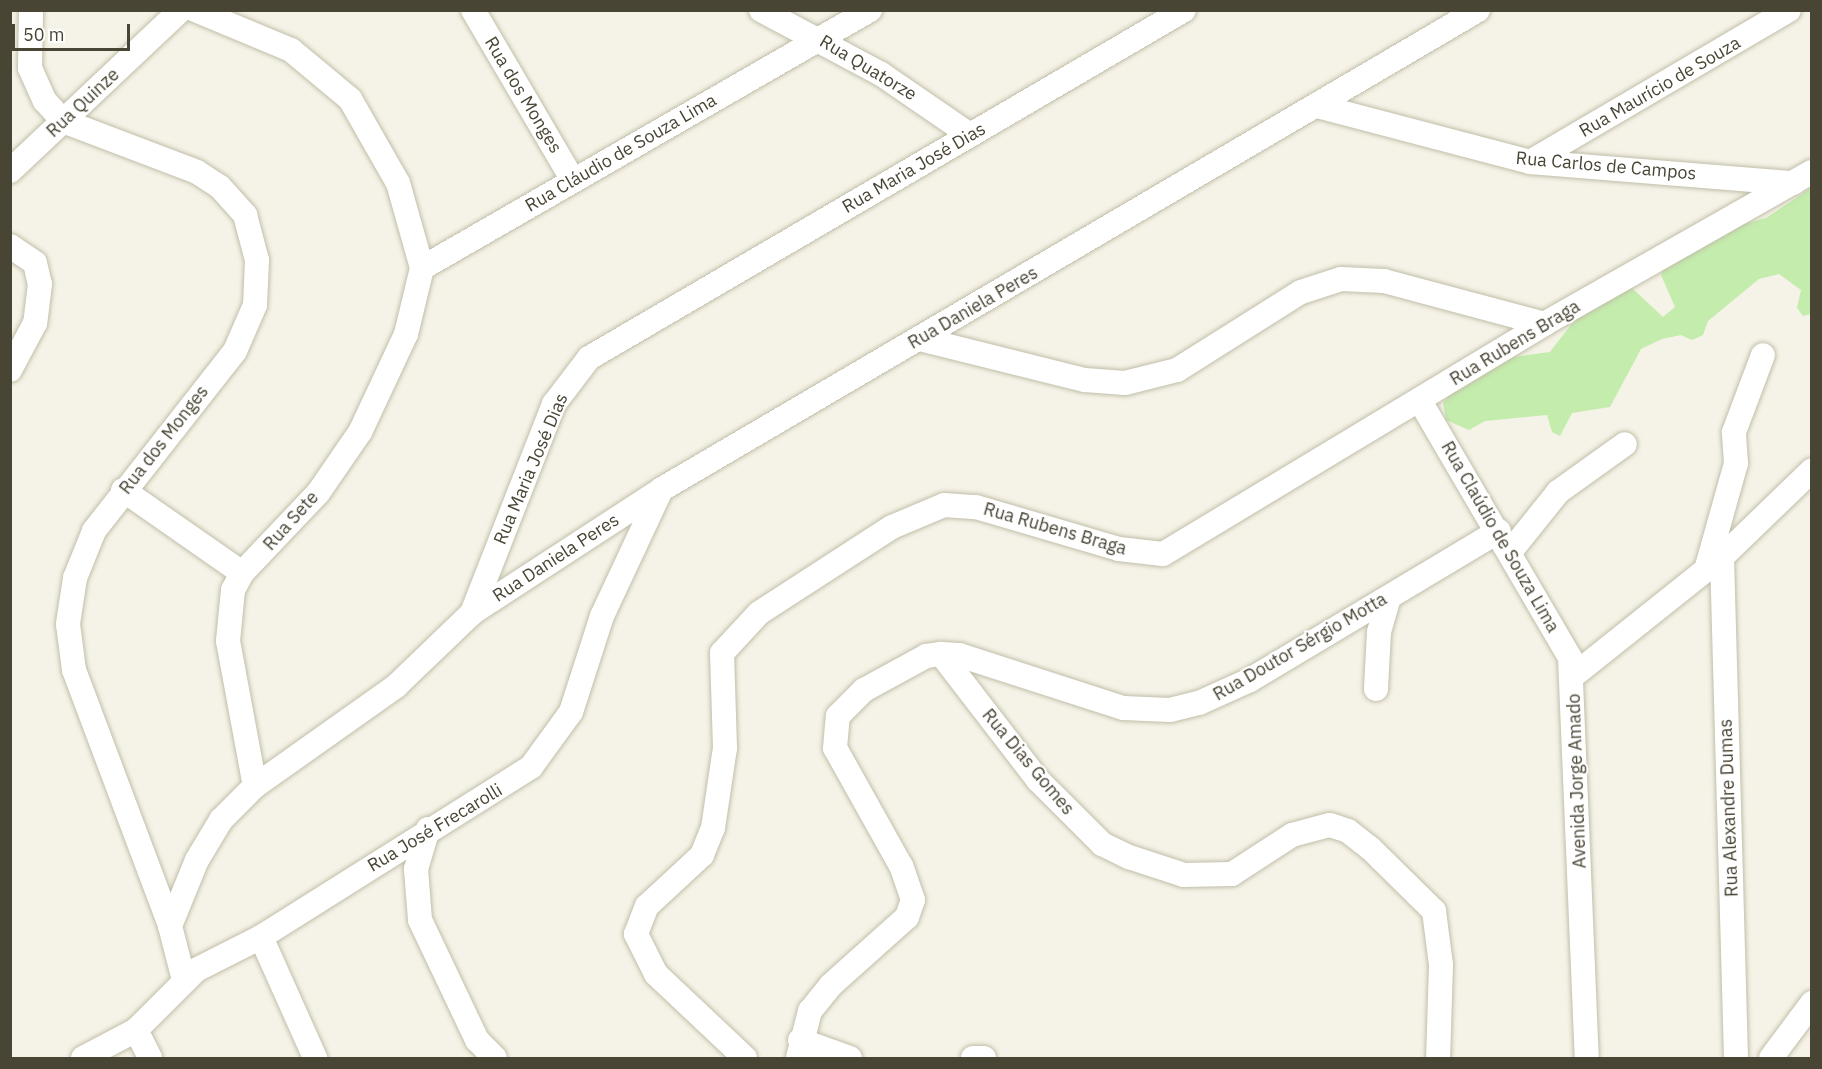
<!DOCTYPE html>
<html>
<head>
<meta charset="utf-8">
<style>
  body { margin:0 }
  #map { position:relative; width:1822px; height:1069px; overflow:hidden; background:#f5f3e7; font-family:"IBM Plex Sans",sans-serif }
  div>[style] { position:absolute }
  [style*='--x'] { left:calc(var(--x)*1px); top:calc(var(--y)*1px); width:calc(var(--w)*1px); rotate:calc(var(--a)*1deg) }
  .green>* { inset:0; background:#c3ecad }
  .roads { filter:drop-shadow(0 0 2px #c1bea9) drop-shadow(0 0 2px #c1bea9) }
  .minor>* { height:24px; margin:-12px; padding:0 12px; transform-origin:12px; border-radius:12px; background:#fff }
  span { translate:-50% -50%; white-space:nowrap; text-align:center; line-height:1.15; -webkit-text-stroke:4.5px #fff; paint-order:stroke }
  .street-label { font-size:18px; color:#494535 }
  .frame { position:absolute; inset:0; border:12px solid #494535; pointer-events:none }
  .scale { position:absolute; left:12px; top:24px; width:118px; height:27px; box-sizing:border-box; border:3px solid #494535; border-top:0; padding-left:8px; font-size:18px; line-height:21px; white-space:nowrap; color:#494535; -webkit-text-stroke:4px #fff; paint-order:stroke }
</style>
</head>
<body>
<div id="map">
  <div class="green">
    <div style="clip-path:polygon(1811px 188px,1811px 314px,1803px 316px,1797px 308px,1801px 290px,1779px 274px,1759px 279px,1708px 321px,1703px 335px,1692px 340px,1681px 335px,1662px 339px,1641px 349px,1610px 407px,1572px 413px,1560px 436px,1552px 432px,1547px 415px,1485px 421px,1469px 430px,1446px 420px,1443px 403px,1455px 388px,1506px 358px,1550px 352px,1580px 313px,1632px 288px,1663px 317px,1675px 307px,1661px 275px,1665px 261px,1729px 228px,1766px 218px)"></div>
  </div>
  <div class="roads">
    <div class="minor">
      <div style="--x:31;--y:10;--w:58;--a:91"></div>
      <div style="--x:30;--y:68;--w:36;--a:66"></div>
      <div style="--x:45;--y:101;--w:27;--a:48"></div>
      <div style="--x:63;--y:121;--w:143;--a:20.8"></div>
      <div style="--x:197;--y:172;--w:27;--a:33"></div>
      <div style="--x:220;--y:187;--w:38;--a:48"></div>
      <div style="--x:245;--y:215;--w:47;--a:75.1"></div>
      <div style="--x:257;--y:260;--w:45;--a:92.5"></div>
      <div style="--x:255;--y:305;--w:50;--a:113.5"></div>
      <div style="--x:235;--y:351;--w:229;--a:128.1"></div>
      <div style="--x:94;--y:531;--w:51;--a:112"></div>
      <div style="--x:75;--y:578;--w:47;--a:98.7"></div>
      <div style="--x:68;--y:624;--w:46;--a:82.6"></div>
      <div style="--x:74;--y:670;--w:273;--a:69.4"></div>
      <div style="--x:170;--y:926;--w:56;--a:75.5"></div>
      <div style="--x:195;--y:10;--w:104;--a:22.6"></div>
      <div style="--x:291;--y:50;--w:77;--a:39.7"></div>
      <div style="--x:350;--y:99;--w:97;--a:60.3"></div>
      <div style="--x:398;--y:183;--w:88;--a:74.2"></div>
      <div style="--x:422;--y:268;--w:68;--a:103.6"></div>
      <div style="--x:406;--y:334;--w:108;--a:115.1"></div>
      <div style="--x:360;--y:432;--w:74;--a:124.5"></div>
      <div style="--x:318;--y:493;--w:110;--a:133.5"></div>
      <div style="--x:242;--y:573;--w:19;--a:118"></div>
      <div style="--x:233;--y:590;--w:51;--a:95.6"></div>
      <div style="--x:228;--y:641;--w:147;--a:79.5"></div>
      <div style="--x:473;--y:10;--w:196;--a:59.6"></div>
      <div style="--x:761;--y:10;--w:136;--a:28.1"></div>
      <div style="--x:881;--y:74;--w:108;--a:34.4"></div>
      <div style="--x:1317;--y:106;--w:220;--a:14.7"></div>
      <div style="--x:1530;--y:162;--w:264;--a:4.6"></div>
      <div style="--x:1530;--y:162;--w:300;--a:-30.4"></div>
      <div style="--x:10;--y:171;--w:235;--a:-43.3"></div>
      <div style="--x:10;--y:246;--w:30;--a:34"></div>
      <div style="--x:35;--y:263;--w:22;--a:77"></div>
      <div style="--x:40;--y:284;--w:39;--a:97"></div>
      <div style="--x:35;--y:323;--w:53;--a:118"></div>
      <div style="--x:422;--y:268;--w:517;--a:-29.94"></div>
      <div style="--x:920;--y:339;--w:170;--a:14"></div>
      <div style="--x:1085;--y:380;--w:40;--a:4.3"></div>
      <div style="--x:1125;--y:383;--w:54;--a:-14"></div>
      <div style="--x:1177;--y:370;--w:146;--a:-32.2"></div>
      <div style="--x:1301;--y:292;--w:42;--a:-18"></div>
      <div style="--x:1341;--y:279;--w:43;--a:2.7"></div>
      <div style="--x:1384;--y:281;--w:166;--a:15"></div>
      <div style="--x:1420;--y:401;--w:298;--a:59.7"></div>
      <div style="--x:1570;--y:658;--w:400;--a:87.6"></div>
      <div style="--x:123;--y:490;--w:145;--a:34.9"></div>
      <div style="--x:1510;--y:552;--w:77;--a:-51.3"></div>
      <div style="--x:1558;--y:492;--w:82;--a:-35.6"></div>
      <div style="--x:1722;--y:557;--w:501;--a:88.4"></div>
      <div style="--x:1706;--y:570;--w:111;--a:-74.3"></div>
      <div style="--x:1736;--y:463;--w:31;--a:-94"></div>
      <div style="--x:1734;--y:432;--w:82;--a:-69.4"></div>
      <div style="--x:472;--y:613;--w:227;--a:-33.1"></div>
      <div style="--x:662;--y:489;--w:946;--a:-30.41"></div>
      <div style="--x:941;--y:654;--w:159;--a:52.4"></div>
      <div style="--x:1038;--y:780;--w:91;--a:45"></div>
      <div style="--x:1102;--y:844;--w:30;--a:26"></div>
      <div style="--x:1129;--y:857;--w:58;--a:18.1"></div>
      <div style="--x:1184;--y:875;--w:48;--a:-1.2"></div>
      <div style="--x:1232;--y:874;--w:72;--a:-33"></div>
      <div style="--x:1292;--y:835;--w:39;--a:-15"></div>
      <div style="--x:1330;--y:825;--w:19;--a:18"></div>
      <div style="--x:1348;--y:831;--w:28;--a:38"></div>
      <div style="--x:1370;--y:848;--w:90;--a:44.5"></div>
      <div style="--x:1434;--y:911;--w:54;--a:82.6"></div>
      <div style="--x:1441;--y:965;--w:93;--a:91.8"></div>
      <div style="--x:1573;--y:676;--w:191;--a:-38.6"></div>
      <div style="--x:1722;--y:557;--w:125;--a:-44"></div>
      <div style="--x:1376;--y:689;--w:57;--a:-87"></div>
      <div style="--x:1379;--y:632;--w:36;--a:-74"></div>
      <div style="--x:428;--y:829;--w:42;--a:106.7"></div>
      <div style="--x:416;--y:869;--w:51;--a:85.5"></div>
      <div style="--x:420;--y:920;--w:133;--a:64.6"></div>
      <div style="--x:477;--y:1040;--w:25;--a:45"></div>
      <div style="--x:170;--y:926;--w:71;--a:-67.8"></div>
      <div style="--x:197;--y:860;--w:47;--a:-59"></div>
      <div style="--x:221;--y:820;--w:48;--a:-45"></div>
      <div style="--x:255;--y:786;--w:173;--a:-35.3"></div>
      <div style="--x:396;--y:686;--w:105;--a:-43.8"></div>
      <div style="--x:472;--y:613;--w:225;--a:-68.6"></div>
      <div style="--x:554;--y:404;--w:58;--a:-52.7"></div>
      <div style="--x:589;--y:358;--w:689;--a:-30.32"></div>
      <div style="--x:261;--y:937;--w:133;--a:65.9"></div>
      <div style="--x:136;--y:1030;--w:31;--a:63"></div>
      <div style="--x:800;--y:1040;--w:53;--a:19.8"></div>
      <div style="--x:83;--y:1058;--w:60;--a:-27.8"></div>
      <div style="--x:136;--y:1030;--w:85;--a:-45"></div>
      <div style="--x:196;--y:970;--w:73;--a:-26.9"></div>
      <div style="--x:261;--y:937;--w:319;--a:-32.2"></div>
      <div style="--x:531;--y:767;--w:68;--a:-54"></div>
      <div style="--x:571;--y:712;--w:101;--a:-72.1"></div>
      <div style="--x:602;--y:616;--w:139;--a:-64.9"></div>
      <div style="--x:745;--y:1058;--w:122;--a:-136.7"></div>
      <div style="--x:656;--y:974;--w:45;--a:-116.6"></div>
      <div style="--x:636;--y:934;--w:30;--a:-69"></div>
      <div style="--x:647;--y:906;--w:75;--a:-42.8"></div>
      <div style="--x:702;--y:855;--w:29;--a:-68"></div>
      <div style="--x:713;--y:828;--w:81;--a:-81.5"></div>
      <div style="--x:725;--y:748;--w:95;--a:-91.8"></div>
      <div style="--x:722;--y:653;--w:54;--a:-47.2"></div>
      <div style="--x:759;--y:613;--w:158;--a:-32.9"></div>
      <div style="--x:892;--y:527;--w:56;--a:-22.9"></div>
      <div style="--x:944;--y:505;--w:32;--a:4"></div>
      <div style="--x:976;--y:507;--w:149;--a:16.4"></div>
      <div style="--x:1119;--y:549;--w:44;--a:6.5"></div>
      <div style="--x:1163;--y:554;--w:445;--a:-31.1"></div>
      <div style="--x:1544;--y:324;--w:308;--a:-29.6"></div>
      <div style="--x:798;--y:1058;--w:49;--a:-75.7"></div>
      <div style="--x:810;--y:1011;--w:33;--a:-51"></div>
      <div style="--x:831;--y:985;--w:102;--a:-41.8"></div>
      <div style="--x:907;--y:917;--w:18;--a:-71"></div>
      <div style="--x:913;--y:900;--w:36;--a:-109"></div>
      <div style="--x:901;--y:866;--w:135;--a:-119.2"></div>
      <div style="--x:835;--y:748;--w:32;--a:-85"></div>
      <div style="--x:838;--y:716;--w:37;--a:-45"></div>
      <div style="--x:864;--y:690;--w:71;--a:-28.7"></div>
      <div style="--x:926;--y:656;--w:15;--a:-8"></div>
      <div style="--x:941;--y:654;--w:18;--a:3"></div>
      <div style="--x:959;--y:655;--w:172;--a:17.9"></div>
      <div style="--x:1123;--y:708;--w:47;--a:2.4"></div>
      <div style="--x:1170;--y:710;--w:30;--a:-14"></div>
      <div style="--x:1199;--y:703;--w:56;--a:-24.3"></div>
      <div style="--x:1250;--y:680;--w:290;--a:-30.9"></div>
      <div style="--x:973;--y:1058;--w:11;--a:0"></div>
      <div style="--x:1771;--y:1058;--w:69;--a:-53.3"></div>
    </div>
  </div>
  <div class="street-label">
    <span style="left:868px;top:68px;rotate:31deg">Rua Quatorze</span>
    <span style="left:1660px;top:87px;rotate:-30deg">Rua Maurício de Souza</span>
    <span style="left:523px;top:95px;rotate:59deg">Rua dos Monges</span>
    <span style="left:83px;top:103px;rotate:-43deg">Rua Quinze</span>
    <span style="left:621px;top:153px;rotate:-30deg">Rua Cláudio de Souza Lima</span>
    <span style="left:1606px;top:166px;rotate:5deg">Rua Carlos de Campos</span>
    <span style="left:914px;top:168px;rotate:-30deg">Rua Maria José Dias</span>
    <span style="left:973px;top:308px;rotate:-30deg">Rua Daniela Peres</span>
    <span style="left:1515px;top:343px;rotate:-31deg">Rua Rubens Braga</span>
    <span style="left:164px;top:440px;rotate:-52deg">Rua dos Monges</span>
    <span style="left:531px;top:469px;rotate:-67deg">Rua Maria José Dias</span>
    <span style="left:291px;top:521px;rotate:-48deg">Rua Sete</span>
    <span style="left:1055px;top:529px;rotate:16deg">Rua Rubens Braga</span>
    <span style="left:1500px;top:537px;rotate:60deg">Rua Claúdio de Souza Lima</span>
    <span style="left:556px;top:558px;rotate:-33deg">Rua Daniela Peres</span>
    <span style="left:1300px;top:647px;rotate:-30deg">Rua Doutor Sérgio Motta</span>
    <span style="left:1028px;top:762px;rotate:50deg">Rua Dias Gomes</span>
    <span style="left:1577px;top:781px;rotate:-92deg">Avenida Jorge Amado</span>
    <span style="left:1729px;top:808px;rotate:-92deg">Rua Alexandre Dumas</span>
    <span style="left:435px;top:828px;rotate:-31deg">Rua José Frecarolli</span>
  </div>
  <div class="frame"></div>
  <div class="scale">50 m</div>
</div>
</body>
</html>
